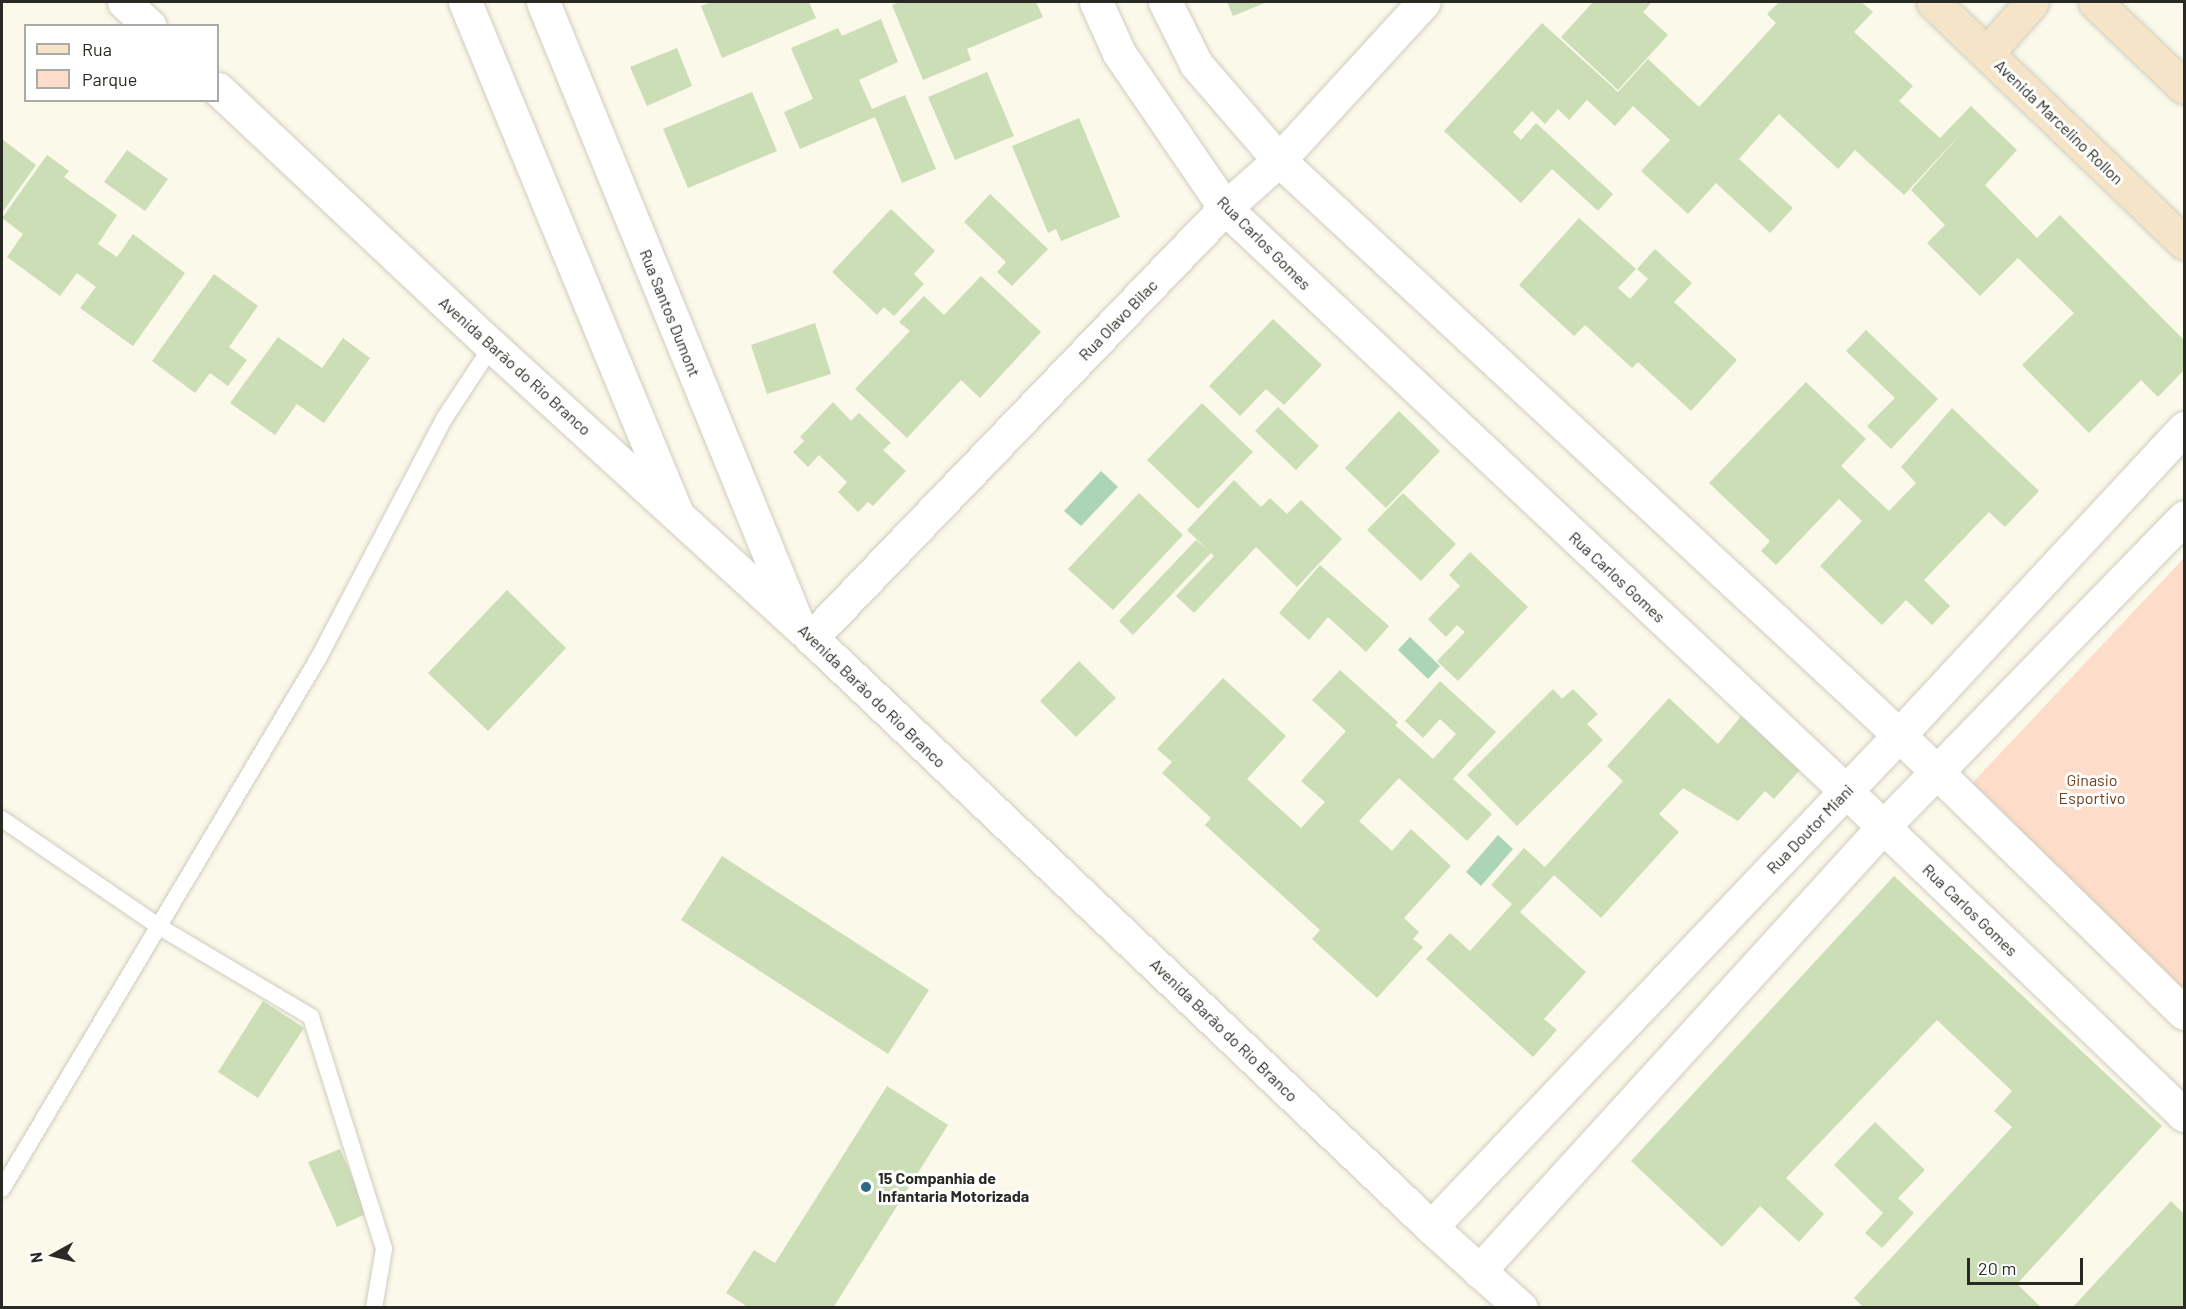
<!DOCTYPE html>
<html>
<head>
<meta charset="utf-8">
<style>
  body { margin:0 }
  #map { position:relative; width:2186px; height:1309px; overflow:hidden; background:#fbf9ea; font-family:Barlow,sans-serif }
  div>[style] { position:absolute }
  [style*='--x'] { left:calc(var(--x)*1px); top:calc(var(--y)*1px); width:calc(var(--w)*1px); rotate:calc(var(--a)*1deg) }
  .green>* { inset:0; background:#fdddc9 }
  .water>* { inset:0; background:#acd4b7 }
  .building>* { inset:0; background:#cbdeb5 }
  .roads { filter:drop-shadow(0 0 2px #cecdbe) drop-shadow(0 0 2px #cecdbe) }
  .service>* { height:16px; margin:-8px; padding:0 8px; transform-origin:8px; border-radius:8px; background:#fff }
  .minor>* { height:33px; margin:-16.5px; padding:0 16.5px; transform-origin:16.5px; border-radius:16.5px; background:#fff }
  .tertiary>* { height:33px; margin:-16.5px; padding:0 16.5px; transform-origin:16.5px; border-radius:16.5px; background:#fff }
  .secondary>* { height:33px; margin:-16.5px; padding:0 16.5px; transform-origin:16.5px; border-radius:16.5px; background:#f5e4c7 }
  .dots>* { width:16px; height:16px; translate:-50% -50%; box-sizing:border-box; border:3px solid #fff; border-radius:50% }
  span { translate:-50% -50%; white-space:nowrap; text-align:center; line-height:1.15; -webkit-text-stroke:6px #fff; paint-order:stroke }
  .street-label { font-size:16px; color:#2a2a24 }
  .park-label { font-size:16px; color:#74401a }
  .poi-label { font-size:16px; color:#2a2a24; font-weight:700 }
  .left { translate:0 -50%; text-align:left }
  .frame { position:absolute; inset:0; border:3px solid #2a2a24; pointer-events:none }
  .legend { position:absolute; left:24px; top:24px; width:195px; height:78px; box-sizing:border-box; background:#fff; border:2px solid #aaaaa7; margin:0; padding:8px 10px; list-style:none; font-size:18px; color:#2a2a24 }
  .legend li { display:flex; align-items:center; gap:12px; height:30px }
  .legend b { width:30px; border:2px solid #aaaaa7 }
  .north { position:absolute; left:24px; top:1225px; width:60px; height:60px; -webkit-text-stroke:4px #fff; paint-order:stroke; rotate:262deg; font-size:16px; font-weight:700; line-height:24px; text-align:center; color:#2a2a24 }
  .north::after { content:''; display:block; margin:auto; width:21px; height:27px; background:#2a2a24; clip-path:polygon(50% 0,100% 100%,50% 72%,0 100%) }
  .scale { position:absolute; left:1967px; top:1258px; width:116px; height:27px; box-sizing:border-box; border:3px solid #2a2a24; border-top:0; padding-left:8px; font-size:18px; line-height:21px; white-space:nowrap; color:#2a2a24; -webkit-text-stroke:4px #fff; paint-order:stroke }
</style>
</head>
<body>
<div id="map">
  <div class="green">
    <div style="clip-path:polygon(2184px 558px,2184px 998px,1961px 795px)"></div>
  </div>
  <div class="water">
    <div style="clip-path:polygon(1101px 471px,1118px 487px,1081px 526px,1064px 511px)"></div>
    <div style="clip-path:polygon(1410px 637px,1440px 666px,1428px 679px,1398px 650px)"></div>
    <div style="clip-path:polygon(1498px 835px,1513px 849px,1481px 886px,1466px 872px)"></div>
  </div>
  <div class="building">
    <div style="clip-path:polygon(712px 2px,809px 2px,816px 18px,722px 58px,701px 6px)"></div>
    <div style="clip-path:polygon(900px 2px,1036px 2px,1043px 17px,967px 49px,971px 60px,923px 80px,892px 5px)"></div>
    <div style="clip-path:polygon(1227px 2px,1267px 2px,1233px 16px)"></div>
    <div style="clip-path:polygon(1593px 2px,1652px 2px,1643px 12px,1668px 35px,1618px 90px,1561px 37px)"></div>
    <div style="clip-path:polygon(1779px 2px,1861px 2px,1873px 12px,1854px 32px,1913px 86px,1899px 101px,1940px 138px,1971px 106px,2017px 150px,1985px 185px,2037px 238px,2060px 215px,2184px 340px,2184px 370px,2158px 397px,2141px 380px,2089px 433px,2022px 365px,2074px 313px,2018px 258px,1980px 296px,1927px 243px,1945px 225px,1911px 190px,1967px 127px,1904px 195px,1855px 150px,1838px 169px,1779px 114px,1739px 159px,1793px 208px,1770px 233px,1716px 183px,1688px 214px,1641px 171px,1670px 140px,1633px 106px,1615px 126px,1587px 100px,1569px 120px,1558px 109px,1545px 124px,1532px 111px,1513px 132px,1521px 140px,1536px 123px,1560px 145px,1613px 194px,1598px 211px,1552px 169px,1521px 203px,1444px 131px,1542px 23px,1618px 92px,1648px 59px,1699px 107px,1776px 23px,1767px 14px)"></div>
    <div style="clip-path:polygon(881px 19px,898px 62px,859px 80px,872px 109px,905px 95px,936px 169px,902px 183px,875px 117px,800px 149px,784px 112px,813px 99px,791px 48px,838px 28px,842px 36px)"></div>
    <div style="clip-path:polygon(677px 48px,692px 86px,647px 106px,630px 67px)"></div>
    <div style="clip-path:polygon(987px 72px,1014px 136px,955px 160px,928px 97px)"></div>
    <div style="clip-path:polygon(752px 92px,777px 151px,688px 188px,663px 129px)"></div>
    <div style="clip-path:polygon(1079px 118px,1120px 217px,1061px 241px,1056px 229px,1048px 233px,1012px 146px)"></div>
    <div style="clip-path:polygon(2px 139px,36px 165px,2px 213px)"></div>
    <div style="clip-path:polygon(127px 150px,168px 179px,145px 211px,104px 182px)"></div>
    <div style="clip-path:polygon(47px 155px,69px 171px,64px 177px,117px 215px,98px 244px,117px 257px,133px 234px,185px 273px,133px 346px,80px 308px,96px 287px,77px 273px,60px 296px,7px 257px,23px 234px,2px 218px)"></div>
    <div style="clip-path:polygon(990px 194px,1048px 249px,1012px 286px,997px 272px,1006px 262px,964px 222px)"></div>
    <div style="clip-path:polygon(891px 209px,935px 251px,914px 274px,924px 284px,894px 316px,884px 307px,877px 315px,832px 272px)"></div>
    <div style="clip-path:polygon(1579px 218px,1636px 269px,1618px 288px,1630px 299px,1648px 279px,1637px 269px,1655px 249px,1692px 283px,1674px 302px,1737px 360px,1691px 411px,1638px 362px,1632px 368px,1585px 325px,1574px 336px,1519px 285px)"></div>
    <div style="clip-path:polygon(214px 274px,258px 306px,229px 347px,247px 360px,228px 386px,210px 373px,195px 393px,152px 361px)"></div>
    <div style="clip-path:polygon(981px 276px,1041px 332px,980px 398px,961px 380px,907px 438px,855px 389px,910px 331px,899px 322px,924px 296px,944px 315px)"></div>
    <div style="clip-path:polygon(1273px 319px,1322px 365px,1284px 405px,1266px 389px,1240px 416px,1209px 386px)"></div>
    <div style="clip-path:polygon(815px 323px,831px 374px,767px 394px,751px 345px)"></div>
    <div style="clip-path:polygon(1866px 330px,1938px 399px,1891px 449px,1867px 426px,1895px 398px,1846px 351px)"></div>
    <div style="clip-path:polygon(278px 337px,322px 368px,343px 338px,370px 358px,324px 423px,297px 404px,275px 435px,230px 403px)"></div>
    <div style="clip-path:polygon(1806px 382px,1866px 439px,1841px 466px,1889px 511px,1916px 483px,1901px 467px,1952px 408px,2039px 491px,2005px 527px,1989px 512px,1924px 580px,1950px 606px,1932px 625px,1906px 600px,1882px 625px,1820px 566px,1862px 521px,1839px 499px,1776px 565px,1761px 551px,1770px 541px,1709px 483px)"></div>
    <div style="clip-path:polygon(833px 402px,851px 421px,859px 413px,891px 443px,883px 450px,906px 471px,873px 506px,868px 502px,858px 512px,838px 492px,847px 482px,819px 455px,808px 467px,793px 452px,804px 441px,800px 437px)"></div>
    <div style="clip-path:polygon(1202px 403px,1253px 452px,1198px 509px,1147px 460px)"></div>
    <div style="clip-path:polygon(1278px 407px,1319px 446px,1296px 470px,1255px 431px)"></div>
    <div style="clip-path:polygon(1399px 411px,1440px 451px,1386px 508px,1345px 468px)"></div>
    <div style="clip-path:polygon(1234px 480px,1261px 507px,1270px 498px,1287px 514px,1301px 500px,1342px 539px,1297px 587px,1256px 547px,1194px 613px,1176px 596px,1214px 556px,1211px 553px,1133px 635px,1119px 621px,1196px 540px,1209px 551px,1187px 530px)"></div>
    <div style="clip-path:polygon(1139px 493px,1183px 535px,1113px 610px,1068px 569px)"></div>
    <div style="clip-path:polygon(1403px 493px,1456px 544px,1421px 581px,1367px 530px)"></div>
    <div style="clip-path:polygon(1470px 552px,1528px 607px,1458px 681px,1437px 661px,1465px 632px,1457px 625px,1446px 637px,1428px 619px,1460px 586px,1449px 575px)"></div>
    <div style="clip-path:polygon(1320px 565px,1389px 626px,1366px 652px,1328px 617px,1309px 640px,1279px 613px)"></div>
    <div style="clip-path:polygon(507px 590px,566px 648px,488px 731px,428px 673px)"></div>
    <div style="clip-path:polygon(1079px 661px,1116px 698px,1076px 737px,1040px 701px)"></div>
    <div style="clip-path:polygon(1340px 670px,1398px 722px,1395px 725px,1433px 759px,1456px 734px,1440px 719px,1423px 738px,1405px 721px,1440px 681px,1496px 732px,1453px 779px,1492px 814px,1467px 841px,1399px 778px,1359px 821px,1392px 851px,1411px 829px,1451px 866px,1404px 918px,1419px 932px,1413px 939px,1423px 947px,1377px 998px,1312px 939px,1320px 930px,1205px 825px,1211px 818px,1162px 773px,1172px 762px,1157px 749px,1223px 678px,1286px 736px,1247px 779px,1301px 828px,1325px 802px,1301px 781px,1346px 731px,1312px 700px)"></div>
    <div style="clip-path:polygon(1553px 689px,1562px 699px,1573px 689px,1598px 714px,1587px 724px,1603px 740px,1517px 826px,1467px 775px)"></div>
    <div style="clip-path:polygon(1669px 698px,1718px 744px,1748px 708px,1807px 762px,1774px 799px,1765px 791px,1738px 821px,1683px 788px,1659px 814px,1679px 832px,1601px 918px,1554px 875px,1520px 912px,1586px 972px,1544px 1019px,1557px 1030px,1533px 1057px,1426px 959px,1450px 933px,1470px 951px,1512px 904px,1491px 885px,1524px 848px,1545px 867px,1623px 781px,1607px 766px)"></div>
    <div style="clip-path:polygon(722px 856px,929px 990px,888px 1054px,681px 920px)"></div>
    <div style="clip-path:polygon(1894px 876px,2162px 1126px,2017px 1284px,2042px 1308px,1864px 1308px,1854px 1298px,2012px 1127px,1994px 1111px,2012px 1091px,1937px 1020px,1786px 1178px,1824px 1214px,1799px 1242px,1760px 1206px,1722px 1247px,1631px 1161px)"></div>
    <div style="clip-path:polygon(263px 1001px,304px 1028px,258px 1098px,218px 1072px)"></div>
    <div style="clip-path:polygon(887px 1086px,948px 1125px,833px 1308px,743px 1308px,745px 1305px,726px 1293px,754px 1250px,775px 1263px)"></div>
    <div style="clip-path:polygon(1875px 1122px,1925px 1170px,1898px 1198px,1914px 1213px,1882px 1248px,1865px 1233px,1883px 1213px,1834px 1165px)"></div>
    <div style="clip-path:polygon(340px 1149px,368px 1213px,337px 1227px,308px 1162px)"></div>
    <div style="clip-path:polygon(2171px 1201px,2184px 1214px,2184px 1308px,2072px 1308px)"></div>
  </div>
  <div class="roads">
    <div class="service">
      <div style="--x:2;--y:819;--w:189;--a:34.4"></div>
      <div style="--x:158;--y:926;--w:178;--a:30.7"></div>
      <div style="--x:311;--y:1017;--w:243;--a:72.5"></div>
      <div style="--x:384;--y:1249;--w:60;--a:99.6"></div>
      <div style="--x:2;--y:1189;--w:617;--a:-59.2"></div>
      <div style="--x:318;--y:659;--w:271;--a:-62.3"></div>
      <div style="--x:444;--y:419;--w:87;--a:-56.7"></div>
    </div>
    <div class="minor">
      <div style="--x:465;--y:2;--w:554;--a:67.51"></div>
      <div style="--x:543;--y:2;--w:673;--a:67.74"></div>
      <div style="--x:1096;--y:2;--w:56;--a:65.7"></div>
      <div style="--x:1119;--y:53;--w:188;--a:55.6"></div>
      <div style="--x:1225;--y:208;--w:852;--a:43.19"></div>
      <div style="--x:1846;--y:791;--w:468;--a:43.8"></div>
      <div style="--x:1165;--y:2;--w:69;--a:63.4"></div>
      <div style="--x:1196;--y:64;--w:127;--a:49.2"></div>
      <div style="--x:1279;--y:160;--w:846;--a:42.84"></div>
      <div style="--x:1899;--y:735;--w:398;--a:44.3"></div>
      <div style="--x:811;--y:638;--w:597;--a:-46.09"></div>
      <div style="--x:1225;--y:208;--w:72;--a:-41.6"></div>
      <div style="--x:1279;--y:160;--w:214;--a:-47.5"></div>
      <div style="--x:1431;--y:1227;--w:679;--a:-46.43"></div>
      <div style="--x:1899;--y:735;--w:419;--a:-47.1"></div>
      <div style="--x:1479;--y:1271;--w:600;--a:-47.7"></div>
      <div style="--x:1883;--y:827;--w:432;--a:-45.8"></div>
    </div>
    <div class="tertiary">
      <div style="--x:124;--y:2;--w:35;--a:43"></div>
      <div style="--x:218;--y:89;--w:376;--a:43.2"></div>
      <div style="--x:492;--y:346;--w:414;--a:42.4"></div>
      <div style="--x:798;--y:625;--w:874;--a:43.56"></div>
      <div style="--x:1431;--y:1227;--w:121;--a:42"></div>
    </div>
    <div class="secondary">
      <div style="--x:1933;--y:2;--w:348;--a:43.8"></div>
      <div style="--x:2095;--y:2;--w:123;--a:43.7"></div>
      <div style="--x:1987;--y:53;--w:68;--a:-48.6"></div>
    </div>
  </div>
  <div class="dots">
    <div style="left:866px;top:1187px;background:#2e6881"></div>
  </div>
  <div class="street-label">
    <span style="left:2059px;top:122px;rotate:44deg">Avenida Marcelino Rollon</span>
    <span style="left:1264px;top:243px;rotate:45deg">Rua Carlos Gomes</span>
    <span style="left:670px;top:313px;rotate:68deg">Rua Santos Dumont</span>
    <span style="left:1118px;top:320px;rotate:-46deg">Rua Olavo Bilac</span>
    <span style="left:515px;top:366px;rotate:42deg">Avenida Barão do Rio Branco</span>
    <span style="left:1617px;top:577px;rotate:43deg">Rua Carlos Gomes</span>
    <span style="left:872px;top:696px;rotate:44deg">Avenida Barão do Rio Branco</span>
    <span style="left:1810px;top:829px;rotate:-46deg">Rua Doutor Miani</span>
    <span style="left:1970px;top:910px;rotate:44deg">Rua Carlos Gomes</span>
    <span style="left:1224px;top:1030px;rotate:44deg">Avenida Barão do Rio Branco</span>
  </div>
  <div class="park-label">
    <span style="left:2092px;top:789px">Ginasio<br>Esportivo</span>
  </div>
  <div class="poi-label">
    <span class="left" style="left:878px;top:1187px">15 Companhia de<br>Infantaria Motorizada</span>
  </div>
  <div class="frame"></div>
  <ul class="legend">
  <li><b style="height:8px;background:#f5e4c7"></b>Rua</li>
  <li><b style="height:16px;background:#fdddc9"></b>Parque</li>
  </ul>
  <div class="north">N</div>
  <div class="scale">20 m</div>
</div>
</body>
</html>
